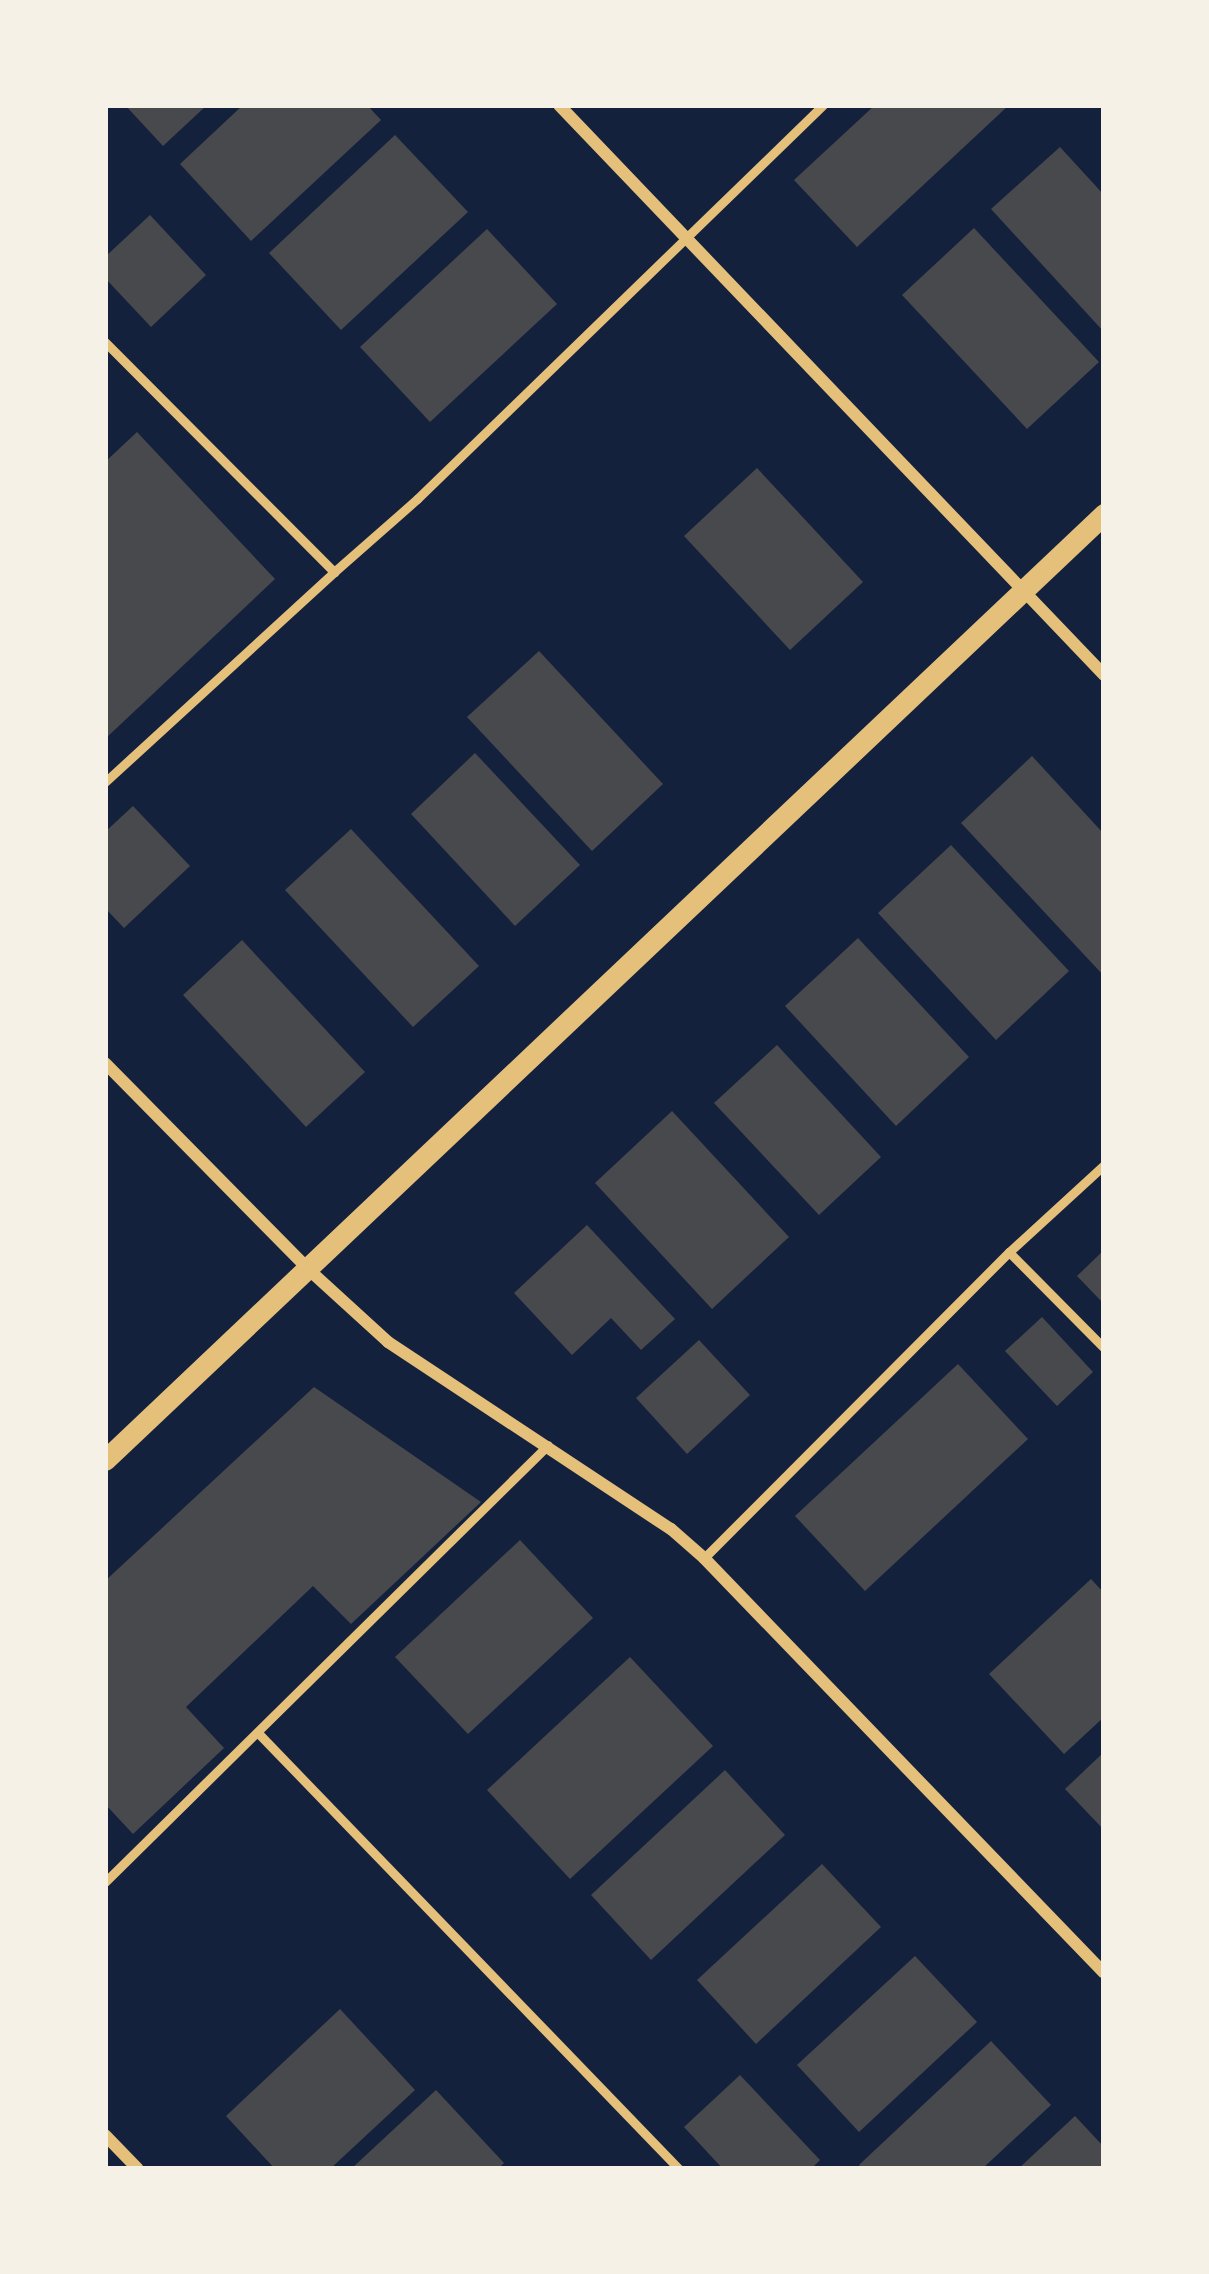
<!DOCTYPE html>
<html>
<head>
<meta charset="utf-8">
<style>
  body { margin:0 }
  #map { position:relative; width:1209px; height:2274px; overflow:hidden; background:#14213d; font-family:Figtree,sans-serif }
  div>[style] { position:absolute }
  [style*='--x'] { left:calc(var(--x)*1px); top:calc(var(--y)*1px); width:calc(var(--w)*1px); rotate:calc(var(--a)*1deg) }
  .building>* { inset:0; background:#48494c }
  .service>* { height:9px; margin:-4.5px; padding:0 4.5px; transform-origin:4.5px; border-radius:4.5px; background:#e5c07b }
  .minor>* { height:12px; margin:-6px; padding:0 6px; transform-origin:6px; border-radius:6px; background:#e5c07b }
  .tertiary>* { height:21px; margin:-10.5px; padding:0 10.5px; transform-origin:10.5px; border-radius:10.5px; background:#e5c07b }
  span { translate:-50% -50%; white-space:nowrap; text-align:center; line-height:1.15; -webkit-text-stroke:12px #f6f1e7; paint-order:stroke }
  .frame { position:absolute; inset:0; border:108px solid #f6f1e7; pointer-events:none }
</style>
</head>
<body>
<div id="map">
  <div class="building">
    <div style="clip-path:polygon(125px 105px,207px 105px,163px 146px)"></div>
    <div style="clip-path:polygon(243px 105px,367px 105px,381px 120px,251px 241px,180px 164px)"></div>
    <div style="clip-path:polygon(875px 105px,1009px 105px,857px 247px,794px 180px)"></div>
    <div style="clip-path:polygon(395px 135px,468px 212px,341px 330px,269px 253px)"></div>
    <div style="clip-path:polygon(1060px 147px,1104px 195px,1104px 332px,991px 209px)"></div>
    <div style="clip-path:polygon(150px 215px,206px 275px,151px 327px,105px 278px,105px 257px)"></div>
    <div style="clip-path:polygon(974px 228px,1099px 362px,1027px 429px,902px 295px)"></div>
    <div style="clip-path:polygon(487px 229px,557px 304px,430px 422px,360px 347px)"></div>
    <div style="clip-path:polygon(137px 432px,275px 579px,105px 739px,105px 462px)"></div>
    <div style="clip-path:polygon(757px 468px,863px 582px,790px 650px,684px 536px)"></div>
    <div style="clip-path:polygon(539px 651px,663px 784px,592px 851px,467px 717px)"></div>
    <div style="clip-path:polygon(475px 753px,580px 865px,515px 926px,411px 814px)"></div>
    <div style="clip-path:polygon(1032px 756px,1104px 834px,1104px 976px,961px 823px)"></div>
    <div style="clip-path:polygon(133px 806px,190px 866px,124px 928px,105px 908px,105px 832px)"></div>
    <div style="clip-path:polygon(351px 829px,479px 966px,413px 1027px,285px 890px)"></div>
    <div style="clip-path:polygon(951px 845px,1069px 971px,996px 1040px,878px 913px)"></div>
    <div style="clip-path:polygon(858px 938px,969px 1057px,896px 1126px,785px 1006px)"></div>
    <div style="clip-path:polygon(242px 940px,365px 1072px,306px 1127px,183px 995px)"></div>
    <div style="clip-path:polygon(777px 1045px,881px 1157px,819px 1215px,714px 1103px)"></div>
    <div style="clip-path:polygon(672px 1111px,789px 1237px,712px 1309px,595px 1183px)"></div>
    <div style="clip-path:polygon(587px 1225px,675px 1319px,641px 1350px,611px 1318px,572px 1355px,514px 1293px)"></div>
    <div style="clip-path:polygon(1104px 1250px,1104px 1304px,1077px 1276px)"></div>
    <div style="clip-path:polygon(1042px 1317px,1093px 1372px,1057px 1406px,1005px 1351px)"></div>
    <div style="clip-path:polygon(699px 1340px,750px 1395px,687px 1454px,636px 1398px)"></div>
    <div style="clip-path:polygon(958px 1364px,1028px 1439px,865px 1591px,795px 1516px)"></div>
    <div style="clip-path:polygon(314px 1387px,481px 1502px,351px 1624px,313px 1586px,186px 1707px,224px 1748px,133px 1834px,105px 1804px,105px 1581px)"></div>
    <div style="clip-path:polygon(520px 1540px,593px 1618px,468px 1734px,395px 1657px)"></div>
    <div style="clip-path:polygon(1091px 1579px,1104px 1593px,1104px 1717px,1064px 1754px,989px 1674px)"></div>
    <div style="clip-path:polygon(630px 1657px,713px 1746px,570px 1879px,487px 1790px)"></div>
    <div style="clip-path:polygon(1104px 1752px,1104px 1830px,1065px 1789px)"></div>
    <div style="clip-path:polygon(725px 1770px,785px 1835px,651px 1960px,591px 1895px)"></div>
    <div style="clip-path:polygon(822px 1864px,881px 1927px,756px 2044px,697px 1980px)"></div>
    <div style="clip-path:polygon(915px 1956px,977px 2022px,859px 2132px,797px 2065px)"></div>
    <div style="clip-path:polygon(340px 2009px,415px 2090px,330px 2169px,275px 2169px,226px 2116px)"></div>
    <div style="clip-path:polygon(991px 2041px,1051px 2105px,982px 2169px,863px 2169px,859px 2165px)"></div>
    <div style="clip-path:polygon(740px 2075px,820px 2160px,811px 2169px,723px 2169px,684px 2127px)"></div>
    <div style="clip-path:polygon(436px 2090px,504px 2163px,498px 2169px,351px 2169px)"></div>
    <div style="clip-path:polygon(1075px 2116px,1104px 2147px,1104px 2169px,1018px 2169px)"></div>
  </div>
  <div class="service">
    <div style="--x:105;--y:342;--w:325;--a:45.1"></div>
    <div style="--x:334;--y:572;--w:111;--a:-41.3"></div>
    <div style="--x:417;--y:499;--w:566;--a:-44.14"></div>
    <div style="--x:105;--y:782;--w:311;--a:-42.5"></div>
    <div style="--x:1009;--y:1252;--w:129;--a:-42.5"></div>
    <div style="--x:704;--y:1558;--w:432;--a:-45.1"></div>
    <div style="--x:1009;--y:1252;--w:135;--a:45.3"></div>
    <div style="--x:260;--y:1735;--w:603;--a:46.01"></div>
    <div style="--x:105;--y:1882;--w:622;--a:-44.61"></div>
  </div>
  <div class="minor">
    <div style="--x:559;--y:105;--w:789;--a:46.28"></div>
    <div style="--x:105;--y:1063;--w:288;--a:45.4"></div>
    <div style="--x:307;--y:1268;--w:110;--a:42.4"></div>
    <div style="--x:388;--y:1342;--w:339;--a:33.5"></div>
    <div style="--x:671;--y:1529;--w:44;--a:41.3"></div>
    <div style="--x:704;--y:1558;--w:576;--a:46.05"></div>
    <div style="--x:105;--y:2135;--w:47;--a:45.9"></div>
  </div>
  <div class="tertiary">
    <div style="--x:105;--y:1460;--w:1376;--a:-43.44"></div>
  </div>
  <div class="frame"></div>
</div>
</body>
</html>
